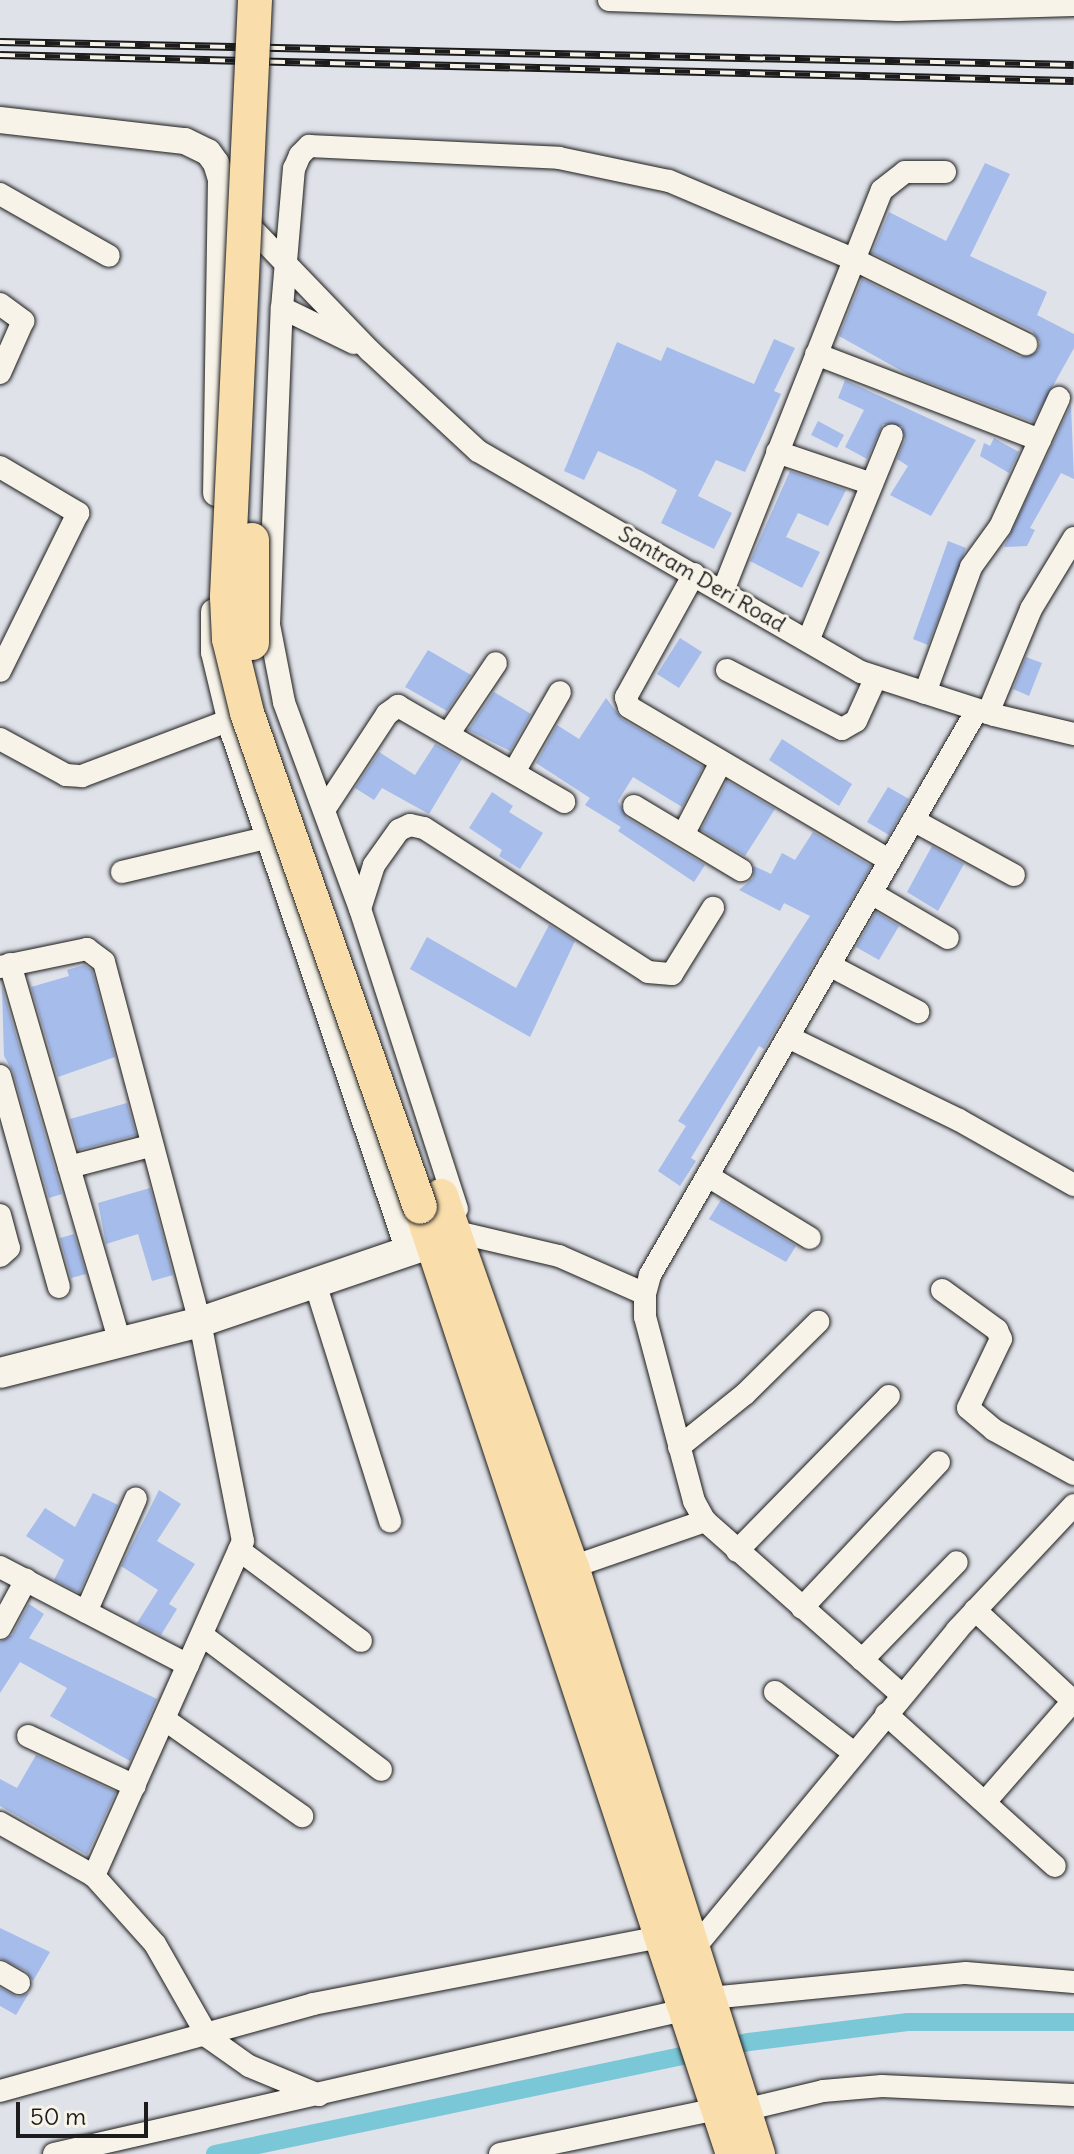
<!DOCTYPE html>
<html>
<head>
<meta charset="utf-8">
<style>
  body { margin:0 }
  #map { position:relative; width:1074px; height:2154px; overflow:hidden; background:#dfe2e9; font-family:Delius,sans-serif }
  div>[style] { position:absolute }
  [style*='--x'] { left:calc(var(--x)*1px); top:calc(var(--y)*1px); width:calc(var(--w)*1px); rotate:calc(var(--a)*1deg) }
  .canal>* { height:18px; margin:-9px; padding:0 9px; transform-origin:9px; border-radius:9px; background:#7ac7d8 }
  .building>* { inset:0; background:#a6bcea }
  .roads { filter:drop-shadow(0 0 2px #1c1c1c) drop-shadow(0 0 2px #1c1c1c) }
  .minor>* { height:22px; margin:-11px; padding:0 11px; transform-origin:11px; border-radius:11px; background:#f7f3e8 }
  .tertiary>* { height:26px; margin:-13px; padding:0 13px; transform-origin:13px; border-radius:13px; background:#f7f3e8 }
  .secondary>* { height:30px; margin:-15px; padding:0 15px; transform-origin:15px; border-radius:15px; background:#f7f3e8 }
  .primary>* { height:34px; margin:-17px; padding:0 17px; transform-origin:17px; border-radius:17px; background:#f9ddab }
  .rail>* { height:8px; margin-top:-4px; transform-origin:0; background:repeating-linear-gradient(90deg,#f7f3e8 0 15px,#1c1c1c 0 30px); box-sizing:border-box; border-block:2px solid #1c1c1c }
  .bridges { filter:drop-shadow(0 0 2px #1c1c1c) drop-shadow(0 0 2px #1c1c1c) }
  .primary-bridge>* { height:34px; margin:-17px; padding:0 17px; transform-origin:17px; border-radius:17px; background:#f9ddab }
  span { translate:-50% -50%; white-space:nowrap; text-align:center; line-height:1.15; -webkit-text-stroke:6px #f7f3e8; paint-order:stroke }
  .street-label { font-size:22px; color:#1c1c1c }
  .scale { position:absolute; left:16px; top:2102px; width:132px; height:36px; box-sizing:border-box; border:4px solid #1c1c1c; border-top:0; padding-left:10px; font-size:24px; line-height:28px; white-space:nowrap; color:#1c1c1c; -webkit-text-stroke:6px #f7f3e8; paint-order:stroke }
</style>
</head>
<body>
<div id="map">
  <div class="canal">
    <div style="--x:215;--y:2154;--w:546;--a:-11.85"></div>
    <div style="--x:749;--y:2042;--w:160;--a:-7.2"></div>
    <div style="--x:908;--y:2022;--w:166;--a:0"></div>
  </div>
  <div class="building">
    <div style="clip-path:polygon(985px 163px,1010px 174px,970px 256px,1047px 292px,1037px 315px,1074px 334px,1074px 348px,1033px 422px,909px 375px,839px 336px,862px 279px,1020px 357px,1038px 351px,1040px 342px,1032px 331px,872px 253px,889px 212px,946px 241px)"></div>
    <div style="clip-path:polygon(774px 339px,795px 348px,774px 391px,781px 394px,762px 436px,745px 472px,716px 460px,698px 496px,732px 513px,714px 549px,661px 523px,677px 490px,642px 471px,598px 451px,584px 480px,564px 471px,617px 342px,661px 361px,667px 347px,754px 384px)"></div>
    <div style="clip-path:polygon(845px 380px,976px 440px,931px 516px,890px 495px,908px 466px,897px 459px,905px 440px,902px 426px,883px 424px,867px 459px,845px 447px,864px 410px,838px 398px)"></div>
    <div style="clip-path:polygon(1071px 405px,1074px 479px,1061px 473px,1030px 528px,1035px 530px,1027px 546px,1004px 547px)"></div>
    <div style="clip-path:polygon(818px 421px,844px 435px,837px 448px,811px 435px)"></div>
    <div style="clip-path:polygon(994px 438px,1019px 452px,1009px 473px,980px 456px,984px 443px,990px 446px)"></div>
    <div style="clip-path:polygon(790px 471px,846px 490px,828px 526px,798px 513px,786px 537px,820px 552px,802px 588px,750px 561px)"></div>
    <div style="clip-path:polygon(948px 541px,966px 548px,928px 645px,913px 639px)"></div>
    <div style="clip-path:polygon(680px 638px,702px 652px,679px 688px,657px 674px)"></div>
    <div style="clip-path:polygon(428px 650px,471px 675px,447px 711px,405px 687px)"></div>
    <div style="clip-path:polygon(1026px 657px,1042px 663px,1029px 696px,1013px 689px)"></div>
    <div style="clip-path:polygon(494px 692px,531px 714px,510px 751px,468px 730px)"></div>
    <div style="clip-path:polygon(606px 698px,622px 719px,703px 767px,682px 807px,633px 777px,618px 801px,627px 818px,705px 865px,694px 882px,618px 831px,621px 827px,585px 805px,590px 798px,536px 763px,557px 725px,579px 739px)"></div>
    <div style="clip-path:polygon(782px 739px,852px 784px,839px 806px,769px 760px)"></div>
    <div style="clip-path:polygon(435px 744px,462px 759px,429px 814px,382px 788px,374px 800px,355px 788px,379px 752px,415px 775px)"></div>
    <div style="clip-path:polygon(727px 781px,775px 809px,745px 856px,701px 830px)"></div>
    <div style="clip-path:polygon(888px 787px,909px 799px,889px 835px,867px 822px)"></div>
    <div style="clip-path:polygon(492px 792px,513px 806px,509px 812px,543px 833px,520px 869px,499px 856px,502px 850px,469px 828px)"></div>
    <div style="clip-path:polygon(813px 832px,871px 866px,764px 1049px,759px 1046px,691px 1158px,696px 1161px,680px 1186px,658px 1171px,686px 1126px,678px 1121px,810px 916px,784px 903px,780px 911px,739px 890px,753px 878px,754px 866px,771px 874px,782px 853px,795px 860px)"></div>
    <div style="clip-path:polygon(932px 846px,964px 864px,938px 911px,907px 892px)"></div>
    <div style="clip-path:polygon(876px 912px,899px 926px,879px 960px,856px 947px)"></div>
    <div style="clip-path:polygon(549px 925px,575px 941px,530px 1037px,410px 969px,427px 937px,516px 988px)"></div>
    <div style="clip-path:polygon(84px 965px,92px 970px,115px 1057px,58px 1077px,31px 987px,69px 976px,67px 970px)"></div>
    <div style="clip-path:polygon(2px 987px,62px 1194px,49px 1198px,13px 1072px,4px 1056px)"></div>
    <div style="clip-path:polygon(127px 1103px,136px 1135px,79px 1150px,70px 1119px)"></div>
    <div style="clip-path:polygon(150px 1188px,173px 1275px,152px 1281px,138px 1234px,106px 1244px,98px 1203px)"></div>
    <div style="clip-path:polygon(721px 1200px,796px 1246px,786px 1262px,709px 1219px)"></div>
    <div style="clip-path:polygon(74px 1234px,86px 1274px,71px 1278px,60px 1238px)"></div>
    <div style="clip-path:polygon(159px 1490px,181px 1504px,157px 1541px,195px 1564px,169px 1604px,177px 1609px,161px 1635px,137px 1623px,158px 1590px,121px 1566px)"></div>
    <div style="clip-path:polygon(93px 1493px,118px 1505px,79px 1593px,54px 1580px,64px 1560px,26px 1536px,45px 1508px,75px 1527px)"></div>
    <div style="clip-path:polygon(29px 1604px,44px 1614px,29px 1638px,157px 1699px,130px 1761px,50px 1716px,67px 1688px,20px 1662px,0 1693px,0 1642px,12px 1635px)"></div>
    <div style="clip-path:polygon(36px 1755px,116px 1792px,87px 1855px,0 1806px,0 1779px,17px 1788px)"></div>
    <div style="clip-path:polygon(0 1928px,50px 1952px,33px 1981px,26px 1971px,0 1958px)"></div>
    <div style="clip-path:polygon(0 1988px,18px 1997px,29px 1993px,16px 2015px,0 2006px)"></div>
  </div>
  <div class="roads">
    <div class="minor">
      <div style="--x:609;--y:0;--w:289;--a:2"></div>
      <div style="--x:898;--y:10;--w:176;--a:-1.6"></div>
      <div style="--x:0;--y:194;--w:125;--a:29.6"></div>
      <div style="--x:240;--y:216;--w:187;--a:46.1"></div>
      <div style="--x:370;--y:351;--w:147;--a:42.8"></div>
      <div style="--x:478;--y:451;--w:442;--a:30"></div>
      <div style="--x:861;--y:672;--w:140;--a:17.9"></div>
      <div style="--x:994;--y:715;--w:82;--a:13.4"></div>
      <div style="--x:0;--y:304;--w:29;--a:36"></div>
      <div style="--x:23;--y:321;--w:57;--a:113.9"></div>
      <div style="--x:282;--y:308;--w:80;--a:25.9"></div>
      <div style="--x:816;--y:354;--w:240;--a:21"></div>
      <div style="--x:777;--y:452;--w:100;--a:18.6"></div>
      <div style="--x:0;--y:467;--w:91;--a:30.5"></div>
      <div style="--x:78;--y:513;--w:176;--a:116.3"></div>
      <div style="--x:694;--y:574;--w:141;--a:118.9"></div>
      <div style="--x:626;--y:697;--w:10;--a:73"></div>
      <div style="--x:629;--y:707;--w:303;--a:30.5"></div>
      <div style="--x:723;--y:591;--w:431;--a:-68.4"></div>
      <div style="--x:882;--y:190;--w:29;--a:-38"></div>
      <div style="--x:905;--y:172;--w:40;--a:0"></div>
      <div style="--x:808;--y:641;--w:222;--a:-67.8"></div>
      <div style="--x:727;--y:670;--w:129;--a:27.2"></div>
      <div style="--x:842;--y:729;--w:16;--a:-30"></div>
      <div style="--x:856;--y:721;--w:48;--a:-65.6"></div>
      <div style="--x:925;--y:693;--w:134;--a:-69.9"></div>
      <div style="--x:971;--y:567;--w:49;--a:-54.1"></div>
      <div style="--x:1000;--y:527;--w:142;--a:-65.4"></div>
      <div style="--x:988;--y:713;--w:113;--a:-67.5"></div>
      <div style="--x:1031;--y:609;--w:83;--a:-58.8"></div>
      <div style="--x:449;--y:733;--w:84;--a:-56.1"></div>
      <div style="--x:0;--y:739;--w:75;--a:28.6"></div>
      <div style="--x:66;--y:775;--w:16;--a:4"></div>
      <div style="--x:82;--y:776;--w:158;--a:-20.7"></div>
      <div style="--x:514;--y:772;--w:92;--a:-60.1"></div>
      <div style="--x:634;--y:806;--w:125;--a:30.9"></div>
      <div style="--x:324;--y:810;--w:115;--a:-56.7"></div>
      <div style="--x:387;--y:714;--w:14;--a:-36"></div>
      <div style="--x:398;--y:706;--w:192;--a:30"></div>
      <div style="--x:913;--y:820;--w:115;--a:28.6"></div>
      <div style="--x:683;--y:835;--w:80;--a:-62.5"></div>
      <div style="--x:122;--y:872;--w:152;--a:-13.3"></div>
      <div style="--x:871;--y:893;--w:89;--a:30.3"></div>
      <div style="--x:360;--y:909;--w:46;--a:-72.3"></div>
      <div style="--x:374;--y:865;--w:43;--a:-54.5"></div>
      <div style="--x:399;--y:830;--w:12;--a:-24"></div>
      <div style="--x:410;--y:825;--w:14;--a:12"></div>
      <div style="--x:424;--y:828;--w:266;--a:32.7"></div>
      <div style="--x:648;--y:972;--w:24;--a:5"></div>
      <div style="--x:672;--y:974;--w:78;--a:-58.2"></div>
      <div style="--x:10;--y:964;--w:394;--a:73.8"></div>
      <div style="--x:829;--y:965;--w:101;--a:27.8"></div>
      <div style="--x:0;--y:967;--w:89;--a:-11.7"></div>
      <div style="--x:87;--y:949;--w:21;--a:37"></div>
      <div style="--x:104;--y:962;--w:373;--a:75.1"></div>
      <div style="--x:200;--y:1322;--w:223;--a:78.9"></div>
      <div style="--x:243;--y:1541;--w:367;--a:114"></div>
      <div style="--x:788;--y:1037;--w:190;--a:25.9"></div>
      <div style="--x:959;--y:1120;--w:132;--a:29.5"></div>
      <div style="--x:0;--y:1076;--w:219;--a:74.4"></div>
      <div style="--x:69;--y:1167;--w:84;--a:-14.5"></div>
      <div style="--x:708;--y:1176;--w:119;--a:31.3"></div>
      <div style="--x:457;--y:1209;--w:315;--a:-107.9"></div>
      <div style="--x:360;--y:909;--w:221;--a:-110.2"></div>
      <div style="--x:284;--y:702;--w:78;--a:-101"></div>
      <div style="--x:269;--y:625;--w:317;--a:-87.7"></div>
      <div style="--x:282;--y:308;--w:140;--a:-85.1"></div>
      <div style="--x:294;--y:169;--w:15;--a:-67"></div>
      <div style="--x:300;--y:155;--w:13;--a:-45"></div>
      <div style="--x:309;--y:146;--w:250;--a:2.7"></div>
      <div style="--x:559;--y:158;--w:112;--a:11.8"></div>
      <div style="--x:669;--y:181;--w:200;--a:23"></div>
      <div style="--x:853;--y:259;--w:193;--a:26.2"></div>
      <div style="--x:0;--y:1215;--w:34;--a:75"></div>
      <div style="--x:9;--y:1248;--w:12;--a:138"></div>
      <div style="--x:465;--y:1234;--w:97;--a:13.2"></div>
      <div style="--x:559;--y:1256;--w:94;--a:23.8"></div>
      <div style="--x:315;--y:1283;--w:250;--a:72.5"></div>
      <div style="--x:942;--y:1290;--w:68;--a:36"></div>
      <div style="--x:997;--y:1330;--w:10;--a:66"></div>
      <div style="--x:1001;--y:1339;--w:76;--a:115.6"></div>
      <div style="--x:968;--y:1408;--w:34;--a:40"></div>
      <div style="--x:994;--y:1430;--w:91;--a:28.8"></div>
      <div style="--x:679;--y:1447;--w:85;--a:-38.8"></div>
      <div style="--x:745;--y:1394;--w:103;--a:-44.6"></div>
      <div style="--x:239;--y:1550;--w:152;--a:36.7"></div>
      <div style="--x:737;--y:1551;--w:217;--a:-45.6"></div>
      <div style="--x:0;--y:1567;--w:212;--a:27.5"></div>
      <div style="--x:572;--y:1567;--w:141;--a:-19.1"></div>
      <div style="--x:802;--y:1608;--w:200;--a:-46.8"></div>
      <div style="--x:975;--y:1610;--w:135;--a:42.9"></div>
      <div style="--x:86;--y:1612;--w:124;--a:-66.3"></div>
      <div style="--x:0;--y:1628;--w:55;--a:-61.6"></div>
      <div style="--x:202;--y:1635;--w:224;--a:37"></div>
      <div style="--x:862;--y:1660;--w:136;--a:-45.9"></div>
      <div style="--x:775;--y:1692;--w:100;--a:37.7"></div>
      <div style="--x:902;--y:1695;--w:263;--a:-138.5"></div>
      <div style="--x:705;--y:1521;--w:23;--a:-119"></div>
      <div style="--x:694;--y:1501;--w:190;--a:-104.9"></div>
      <div style="--x:645;--y:1317;--w:23;--a:-90"></div>
      <div style="--x:645;--y:1294;--w:20;--a:-75"></div>
      <div style="--x:650;--y:1275;--w:653;--a:-59.94"></div>
      <div style="--x:886;--y:1714;--w:227;--a:42"></div>
      <div style="--x:164;--y:1719;--w:169;--a:35.1"></div>
      <div style="--x:28;--y:1736;--w:118;--a:25"></div>
      <div style="--x:985;--y:1802;--w:134;--a:-48.9"></div>
      <div style="--x:0;--y:1823;--w:108;--a:29.4"></div>
      <div style="--x:94;--y:1876;--w:91;--a:48.1"></div>
      <div style="--x:155;--y:1944;--w:107;--a:60.3"></div>
      <div style="--x:208;--y:2037;--w:50;--a:35.3"></div>
      <div style="--x:249;--y:2066;--w:76;--a:22.5"></div>
      <div style="--x:0;--y:1972;--w:22;--a:30"></div>
      <div style="--x:710;--y:1998;--w:257;--a:-5.6"></div>
      <div style="--x:966;--y:1973;--w:108;--a:4.8"></div>
      <div style="--x:0;--y:2091;--w:325;--a:-15.5"></div>
      <div style="--x:313;--y:2004;--w:354;--a:-10.9"></div>
      <div style="--x:661;--y:1937;--w:36;--a:14"></div>
      <div style="--x:696;--y:1946;--w:410;--a:-50.4"></div>
      <div style="--x:957;--y:1630;--w:171;--a:-46.9"></div>
      <div style="--x:744;--y:2110;--w:81;--a:-13.5"></div>
      <div style="--x:823;--y:2091;--w:59;--a:-4.8"></div>
      <div style="--x:882;--y:2086;--w:192;--a:2.7"></div>
      <div style="--x:54;--y:2154;--w:650;--a:-12.88"></div>
      <div style="--x:500;--y:2154;--w:223;--a:-11.7"></div>
    </div>
    <div class="tertiary">
      <div style="--x:0;--y:120;--w:186;--a:6.5"></div>
      <div style="--x:185;--y:141;--w:25;--a:26"></div>
      <div style="--x:208;--y:152;--w:14;--a:54"></div>
      <div style="--x:216;--y:163;--w:17;--a:73"></div>
      <div style="--x:221;--y:179;--w:314;--a:90.9"></div>
      <div style="--x:214;--y:612;--w:40;--a:90"></div>
      <div style="--x:214;--y:652;--w:81;--a:76.5"></div>
      <div style="--x:233;--y:731;--w:549;--a:71.3"></div>
    </div>
    <div class="secondary">
      <div style="--x:0;--y:1373;--w:206;--a:-14.3"></div>
      <div style="--x:200;--y:1322;--w:267;--a:-18.8"></div>
    </div>
    <div class="primary">
      <div style="--x:441;--y:1196;--w:393;--a:70.6"></div>
      <div style="--x:572;--y:1567;--w:616;--a:72.42"></div>
      <div style="--x:423;--y:1215;--w:989;--a:71.73"></div>
    </div>
  </div>
  <div class="rail">
    <div style="--x:0;--y:42;--w:1074;--a:1.23"></div>
    <div style="--x:0;--y:55;--w:1074;--a:1.39"></div>
  </div>
  <div class="bridges">
    <div class="primary-bridge">
      <div style="--x:255;--y:0;--w:598;--a:92.69"></div>
      <div style="--x:227;--y:597;--w:42;--a:87.3"></div>
      <div style="--x:229;--y:639;--w:76;--a:76.3"></div>
      <div style="--x:247;--y:713;--w:523;--a:70.7"></div>
      <div style="--x:252;--y:643;--w:103;--a:-90"></div>
    </div>
  </div>
  <div class="street-label">
    <span style="left:702px;top:579px;rotate:30deg">Santram Deri Road</span>
  </div>
  <div class="scale">50 m</div>
</div>
</body>
</html>
